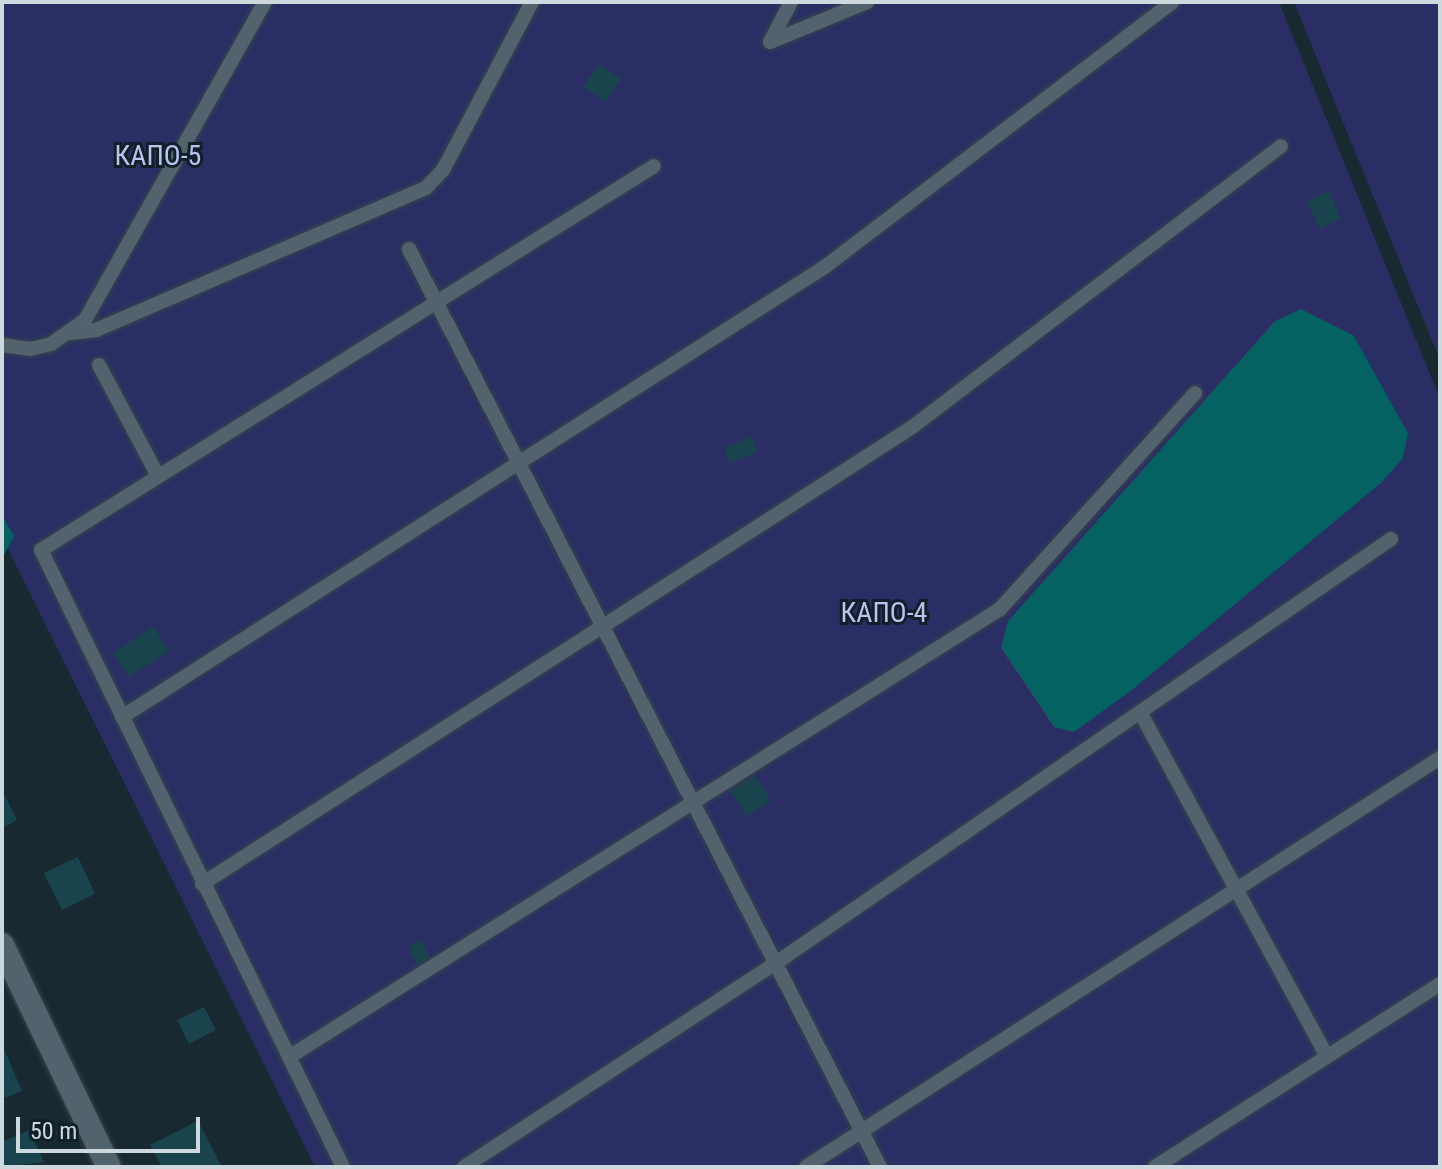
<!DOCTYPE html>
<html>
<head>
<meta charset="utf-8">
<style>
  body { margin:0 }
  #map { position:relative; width:1442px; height:1169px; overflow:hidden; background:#192932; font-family:"Roboto Condensed",sans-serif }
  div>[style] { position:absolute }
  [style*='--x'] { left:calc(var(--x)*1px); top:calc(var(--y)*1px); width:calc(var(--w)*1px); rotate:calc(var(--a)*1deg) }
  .green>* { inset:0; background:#2a2e64 }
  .water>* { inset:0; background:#056263 }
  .building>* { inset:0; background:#19444e }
  .roads { filter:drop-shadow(0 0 2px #39454d) drop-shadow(0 0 2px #39454d) }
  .lane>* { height:14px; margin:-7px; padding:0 7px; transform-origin:7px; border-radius:7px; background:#52636e }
  .street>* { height:24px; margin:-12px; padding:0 12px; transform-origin:12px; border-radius:12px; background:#52636e }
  span { translate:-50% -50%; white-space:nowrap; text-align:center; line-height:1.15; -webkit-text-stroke:6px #101f28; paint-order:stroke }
  .park-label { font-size:28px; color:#bac2ed }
  .frame { position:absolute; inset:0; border:4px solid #ced8df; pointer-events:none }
  .scale { position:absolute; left:16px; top:1117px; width:184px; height:36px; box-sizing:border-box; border:4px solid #ced8df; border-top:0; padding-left:10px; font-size:24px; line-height:28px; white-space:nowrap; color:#ced8df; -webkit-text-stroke:6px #101f28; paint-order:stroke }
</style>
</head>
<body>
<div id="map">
  <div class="green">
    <div style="clip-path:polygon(2px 2px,1279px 2px,1440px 399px,1440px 1167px,315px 1167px,2px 537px)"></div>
    <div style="clip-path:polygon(1294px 2px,1440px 2px,1440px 360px)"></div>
  </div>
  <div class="water">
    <div style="clip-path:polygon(1301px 309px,1353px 335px,1408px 433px,1403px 458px,1382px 482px,1132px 690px,1074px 732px,1054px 727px,1001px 648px,1008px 621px,1275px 321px)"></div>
    <div style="clip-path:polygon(2px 516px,14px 536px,2px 559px)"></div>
  </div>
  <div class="building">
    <div style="clip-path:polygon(599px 64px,621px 79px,606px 102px,583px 87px)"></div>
    <div style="clip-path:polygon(1329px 191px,1341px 218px,1320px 229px,1307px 201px)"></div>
    <div style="clip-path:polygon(751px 436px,758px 451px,730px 464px,724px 448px)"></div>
    <div style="clip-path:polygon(153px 626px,169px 651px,129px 677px,113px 653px)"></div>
    <div style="clip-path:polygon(755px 775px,771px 801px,746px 816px,730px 790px)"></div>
    <div style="clip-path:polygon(5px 796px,17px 820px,2px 828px,2px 798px)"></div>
    <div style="clip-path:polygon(78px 857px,95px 894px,62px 910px,44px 873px)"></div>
    <div style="clip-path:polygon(421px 940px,430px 958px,417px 964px,408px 947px)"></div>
    <div style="clip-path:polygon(204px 1007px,216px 1030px,189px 1044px,177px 1020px)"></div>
    <div style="clip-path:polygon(2px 1044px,22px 1091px,2px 1099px)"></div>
    <div style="clip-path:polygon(198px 1121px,222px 1167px,162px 1167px,150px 1145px)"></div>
    <div style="clip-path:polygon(29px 1130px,44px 1162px,2px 1167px,2px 1142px)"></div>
  </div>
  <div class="roads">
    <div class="lane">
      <div style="--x:791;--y:2;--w:45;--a:117.7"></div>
      <div style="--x:770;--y:42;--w:105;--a:-22.4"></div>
      <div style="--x:409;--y:249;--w:1032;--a:62.84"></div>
      <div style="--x:71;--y:333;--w:25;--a:-7"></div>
      <div style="--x:96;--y:330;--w:359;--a:-23.3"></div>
      <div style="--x:426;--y:188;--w:25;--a:-47"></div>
      <div style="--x:443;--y:170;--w:190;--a:-62.1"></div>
      <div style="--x:2;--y:345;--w:28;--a:8"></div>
      <div style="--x:30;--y:349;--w:22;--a:-13"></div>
      <div style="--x:51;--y:344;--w:42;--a:-35.2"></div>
      <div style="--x:85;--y:320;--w:365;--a:-60.5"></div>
      <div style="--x:99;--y:365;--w:123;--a:62"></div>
      <div style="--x:1140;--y:712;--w:392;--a:61.5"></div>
      <div style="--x:122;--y:717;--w:836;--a:-32.64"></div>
      <div style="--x:826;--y:266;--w:435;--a:-37.3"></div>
      <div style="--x:202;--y:884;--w:843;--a:-32.75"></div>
      <div style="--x:911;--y:428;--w:465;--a:-37.3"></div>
      <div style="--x:289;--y:1057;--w:840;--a:-32.21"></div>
      <div style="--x:1000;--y:609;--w:291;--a:-47.9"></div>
      <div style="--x:343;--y:1167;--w:687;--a:-116.08"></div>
      <div style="--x:41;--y:550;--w:723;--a:-32.06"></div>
      <div style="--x:464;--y:1167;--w:373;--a:-33.2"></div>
      <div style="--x:776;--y:963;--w:747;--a:-34.58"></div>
      <div style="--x:806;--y:1167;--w:754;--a:-32.83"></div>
      <div style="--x:1155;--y:1167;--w:339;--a:-32.7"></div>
    </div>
    <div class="street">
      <div style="--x:2;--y:945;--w:246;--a:64.3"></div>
    </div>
  </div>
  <div class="park-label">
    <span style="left:158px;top:156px">КАПО-5</span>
    <span style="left:884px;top:613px">КАПО-4</span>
  </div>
  <div class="frame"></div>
  <div class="scale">50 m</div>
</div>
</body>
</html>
